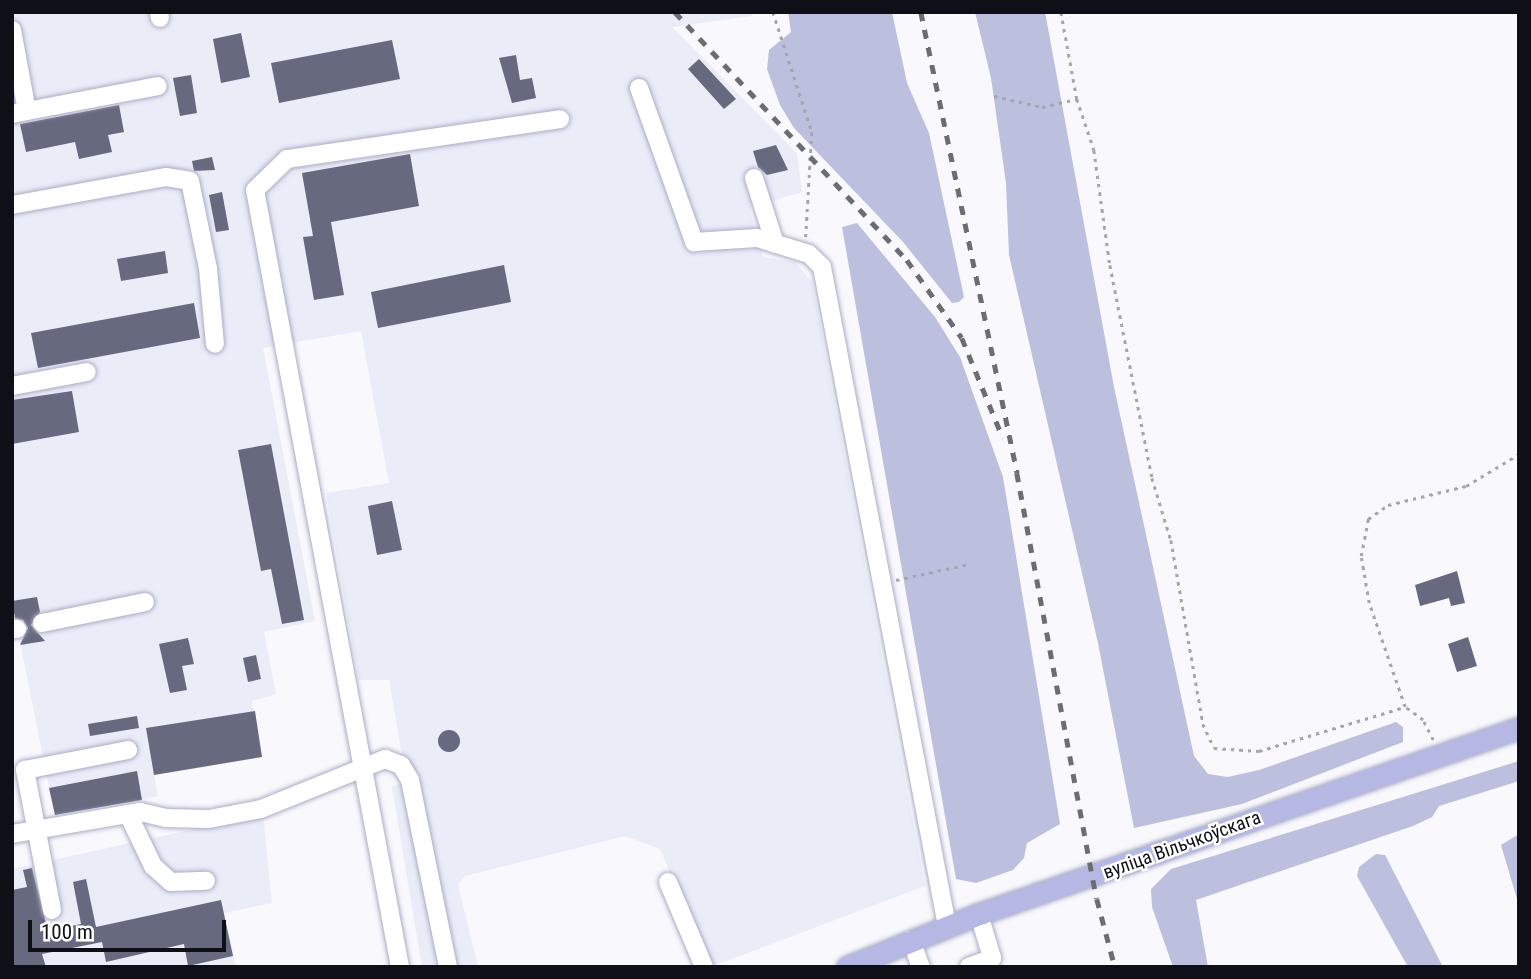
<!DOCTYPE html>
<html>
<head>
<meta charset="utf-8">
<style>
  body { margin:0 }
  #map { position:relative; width:1531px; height:979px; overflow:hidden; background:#f8f8fd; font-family:"Roboto Condensed",sans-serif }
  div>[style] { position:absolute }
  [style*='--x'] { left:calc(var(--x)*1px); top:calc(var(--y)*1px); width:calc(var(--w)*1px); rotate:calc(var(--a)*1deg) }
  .built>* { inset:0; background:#eaecf8 }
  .forest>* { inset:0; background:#bcbfde }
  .building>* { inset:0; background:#67697f }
  .round { border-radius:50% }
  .path>* { height:2.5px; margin-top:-1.25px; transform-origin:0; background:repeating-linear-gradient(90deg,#a5a5ab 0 3.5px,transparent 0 8.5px) }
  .roads { filter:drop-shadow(0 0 2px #abadc5) drop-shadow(0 0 2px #abadc5) }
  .minor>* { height:18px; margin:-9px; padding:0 9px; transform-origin:9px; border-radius:9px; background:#fff }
  .major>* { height:21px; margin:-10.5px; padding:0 10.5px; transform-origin:10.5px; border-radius:10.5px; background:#b6b8e4 }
  .rail>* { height:4.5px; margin-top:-2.25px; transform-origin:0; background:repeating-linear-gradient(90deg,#6c6c73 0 9px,transparent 0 18px) }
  span { translate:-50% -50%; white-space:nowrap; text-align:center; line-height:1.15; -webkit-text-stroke:5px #fff; paint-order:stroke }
  .street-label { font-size:19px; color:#0f0f17 }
  .frame { position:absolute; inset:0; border:14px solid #0f0f17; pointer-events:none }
  .scale { position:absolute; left:28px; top:920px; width:198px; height:32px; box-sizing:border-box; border:4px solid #0f0f17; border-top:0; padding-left:9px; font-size:21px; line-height:24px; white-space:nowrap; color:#0f0f17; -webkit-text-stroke:5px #fff; paint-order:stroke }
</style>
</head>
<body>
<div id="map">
  <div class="built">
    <div style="clip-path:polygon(12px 12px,752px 12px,752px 16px,672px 27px,797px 153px,802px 192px,749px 208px,763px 257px,795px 262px,812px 282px,925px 886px,710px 967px,660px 849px,625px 836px,465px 876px,458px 885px,478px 967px,422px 967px,392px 787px,413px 778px,401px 750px,389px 680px,359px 680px,326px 493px,389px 483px,361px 331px,263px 348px,315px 621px,264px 632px,276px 694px,252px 701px,262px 757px,154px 775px,158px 796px,55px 816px,12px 602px)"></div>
    <div style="clip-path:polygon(263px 814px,272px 903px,224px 913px,236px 967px,12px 967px,12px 869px)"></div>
  </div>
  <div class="forest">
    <div style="clip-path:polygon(788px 12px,892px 12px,907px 83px,929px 133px,964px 297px,959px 302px,952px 303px,903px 242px,794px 128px,780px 105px,767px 69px,769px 50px,791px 32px)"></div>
    <div style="clip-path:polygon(975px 12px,1045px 12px,1114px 387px,1194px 756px,1208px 774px,1228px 777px,1259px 770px,1396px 722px,1403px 727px,1403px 742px,1242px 804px,1134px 828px,1098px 643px,1009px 255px,1006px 183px,991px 78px)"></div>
    <div style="clip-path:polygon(857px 223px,935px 317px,960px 357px,1003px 477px,1060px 824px,1027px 843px,1024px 858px,1013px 870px,976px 883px,956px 879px,842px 227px)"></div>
    <div style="clip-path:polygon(1519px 761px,1519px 781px,1439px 806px,1432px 817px,1413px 826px,1196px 900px,1208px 967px,1173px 967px,1152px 907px,1151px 889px,1171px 869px)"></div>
    <div style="clip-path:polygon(1519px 834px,1519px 906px,1501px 845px)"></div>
    <div style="clip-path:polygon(1376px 854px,1385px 855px,1443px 967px,1408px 967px,1357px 876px,1359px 867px)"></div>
  </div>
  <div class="building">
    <div style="clip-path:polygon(241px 33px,250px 77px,221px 83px,213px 39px)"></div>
    <div style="clip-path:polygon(392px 40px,400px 79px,279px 103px,271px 63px)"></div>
    <div style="clip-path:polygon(516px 55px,520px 80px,532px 78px,536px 98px,512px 103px,499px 58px)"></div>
    <div style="clip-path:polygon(699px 59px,736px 99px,724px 109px,688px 69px)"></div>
    <div style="clip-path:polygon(191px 75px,197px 113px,180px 116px,173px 78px)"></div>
    <div style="clip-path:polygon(119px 105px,124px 132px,108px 135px,112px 152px,79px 159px,75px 142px,26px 152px,20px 124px)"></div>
    <div style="clip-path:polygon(776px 145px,788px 170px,767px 175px,758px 167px,753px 151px)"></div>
    <div style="clip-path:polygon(410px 154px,419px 206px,331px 222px,344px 295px,314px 300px,303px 237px,313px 236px,302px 173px)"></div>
    <div style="clip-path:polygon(212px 157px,215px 170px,194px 171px,192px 161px)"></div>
    <div style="clip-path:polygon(222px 192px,229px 230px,216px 232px,209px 195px)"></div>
    <div style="clip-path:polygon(165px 251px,168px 273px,121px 281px,117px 259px)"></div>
    <div style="clip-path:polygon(504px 265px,511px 302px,378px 328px,371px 292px)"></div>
    <div style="clip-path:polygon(194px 303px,200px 338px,38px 368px,31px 333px)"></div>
    <div style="clip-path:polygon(72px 391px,79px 432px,12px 444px,12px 400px)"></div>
    <div style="clip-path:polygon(271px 444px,304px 620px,282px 624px,271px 569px,261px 571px,238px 450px)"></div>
    <div style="clip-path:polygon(392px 501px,402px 550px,377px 555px,368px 506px)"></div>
    <div style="clip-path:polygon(1457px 571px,1465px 603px,1451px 606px,1449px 598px,1420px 606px,1415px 585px)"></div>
    <div style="clip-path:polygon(37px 597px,40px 612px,31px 625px,45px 641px,20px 645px,28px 628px,23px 620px,15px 618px,12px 601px)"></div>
    <div style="clip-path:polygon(1468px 637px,1477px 666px,1457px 672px,1448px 644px)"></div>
    <div style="clip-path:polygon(188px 638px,194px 664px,182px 666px,187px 690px,170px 693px,159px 644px)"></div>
    <div style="clip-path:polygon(256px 655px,261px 679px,248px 682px,243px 658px)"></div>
    <div style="clip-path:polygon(255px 711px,262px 757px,154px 775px,146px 728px)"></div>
    <div style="clip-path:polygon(137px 716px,139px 728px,90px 736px,88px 724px)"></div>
    <div class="round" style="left:438px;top:730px;width:22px;height:22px"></div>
    <div style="clip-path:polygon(137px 771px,142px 800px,55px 815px,49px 788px)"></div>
    <div style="clip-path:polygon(32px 868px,48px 931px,81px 924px,73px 882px,86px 879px,96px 927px,221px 900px,233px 956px,188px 966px,184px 944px,106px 962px,102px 942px,42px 954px,46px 967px,12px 967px,12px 890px,27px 887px,23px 870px)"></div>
  </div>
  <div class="path">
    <div style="--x:773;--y:12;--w:126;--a:72"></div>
    <div style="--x:812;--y:132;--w:105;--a:93.3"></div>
    <div style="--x:1061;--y:12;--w:88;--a:79.6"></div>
    <div style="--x:1077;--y:99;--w:54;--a:71.6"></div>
    <div style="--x:1094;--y:150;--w:116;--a:82.1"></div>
    <div style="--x:1110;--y:265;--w:217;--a:78.8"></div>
    <div style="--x:1152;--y:478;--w:65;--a:73"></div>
    <div style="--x:1171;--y:540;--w:187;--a:80.1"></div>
    <div style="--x:1203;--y:724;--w:26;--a:65"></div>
    <div style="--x:1214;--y:748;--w:45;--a:3.8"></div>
    <div style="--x:1259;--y:751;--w:152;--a:-16.8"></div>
    <div style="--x:994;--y:96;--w:49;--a:12.9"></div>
    <div style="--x:1042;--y:107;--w:36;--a:-13"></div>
    <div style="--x:896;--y:580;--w:75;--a:-12.4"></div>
    <div style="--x:1433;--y:740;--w:22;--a:-117"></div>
    <div style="--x:1423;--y:720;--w:22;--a:-144"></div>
    <div style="--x:1405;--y:707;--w:110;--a:-109.1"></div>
    <div style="--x:1369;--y:603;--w:48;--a:-99.7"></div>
    <div style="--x:1361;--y:556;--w:38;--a:-79"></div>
    <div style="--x:1368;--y:519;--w:24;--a:-35"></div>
    <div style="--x:1388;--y:505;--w:80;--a:-13.7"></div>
    <div style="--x:1466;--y:486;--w:62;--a:-31.1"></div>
  </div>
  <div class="roads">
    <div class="minor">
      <div style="--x:159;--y:12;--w:6;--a:81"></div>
      <div style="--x:12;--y:30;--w:82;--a:79.5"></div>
      <div style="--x:27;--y:111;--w:15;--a:169"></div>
      <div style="--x:639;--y:88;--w:164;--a:70.3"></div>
      <div style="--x:694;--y:242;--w:63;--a:-3.6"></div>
      <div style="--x:757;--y:238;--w:54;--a:17.1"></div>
      <div style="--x:809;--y:254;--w:18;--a:45"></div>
      <div style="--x:822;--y:267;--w:671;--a:79.26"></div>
      <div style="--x:27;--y:111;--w:133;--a:-10.8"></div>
      <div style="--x:754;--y:178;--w:69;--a:72.3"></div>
      <div style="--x:12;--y:205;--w:157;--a:-10.3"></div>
      <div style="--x:166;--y:177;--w:24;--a:9"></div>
      <div style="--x:190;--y:181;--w:90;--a:78.4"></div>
      <div style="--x:208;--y:269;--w:75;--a:84.7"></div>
      <div style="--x:12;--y:386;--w:76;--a:-10.6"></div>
      <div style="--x:42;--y:623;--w:105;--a:-11.5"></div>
      <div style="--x:12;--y:629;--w:5;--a:0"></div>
      <div style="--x:128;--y:814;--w:58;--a:64.3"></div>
      <div style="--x:153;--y:866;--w:24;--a:42"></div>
      <div style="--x:171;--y:882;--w:35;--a:-2"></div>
      <div style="--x:12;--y:834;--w:130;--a:-9.8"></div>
      <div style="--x:140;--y:812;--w:26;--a:13"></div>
      <div style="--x:165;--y:818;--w:44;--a:1.3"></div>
      <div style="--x:209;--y:819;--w:53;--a:-10.9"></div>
      <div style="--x:261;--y:809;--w:134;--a:-22"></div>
      <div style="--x:385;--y:759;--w:17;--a:21"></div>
      <div style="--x:401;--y:765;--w:17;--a:59"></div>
      <div style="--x:410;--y:780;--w:191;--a:78.5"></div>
      <div style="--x:668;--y:882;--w:92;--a:67"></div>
      <div style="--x:52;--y:910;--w:143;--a:-100.9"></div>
      <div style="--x:25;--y:770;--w:105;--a:-11"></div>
      <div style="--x:911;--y:940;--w:29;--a:70"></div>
      <div style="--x:400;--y:967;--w:790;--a:-100.57"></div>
      <div style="--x:255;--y:190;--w:45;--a:-44.1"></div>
      <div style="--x:287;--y:159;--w:276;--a:-8.3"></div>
      <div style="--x:969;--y:967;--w:25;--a:-21"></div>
      <div style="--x:992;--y:958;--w:46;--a:-106.5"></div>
    </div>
    <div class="major">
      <div style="--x:847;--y:967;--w:142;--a:-21.9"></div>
      <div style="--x:979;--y:914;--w:571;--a:-19.01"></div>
    </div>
  </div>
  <div class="rail">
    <div style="--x:675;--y:12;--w:340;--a:46.9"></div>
    <div style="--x:907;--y:260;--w:95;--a:54.8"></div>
    <div style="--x:962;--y:338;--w:108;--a:67.7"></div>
    <div style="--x:921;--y:12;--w:471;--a:78.2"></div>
    <div style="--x:1017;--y:473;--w:433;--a:79.4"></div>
    <div style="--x:1097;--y:899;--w:70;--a:75.2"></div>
  </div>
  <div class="street-label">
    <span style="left:1182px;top:845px;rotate:-20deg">вуліца Вільчкоўскага</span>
  </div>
  <div class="frame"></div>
  <div class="scale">100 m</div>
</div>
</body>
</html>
